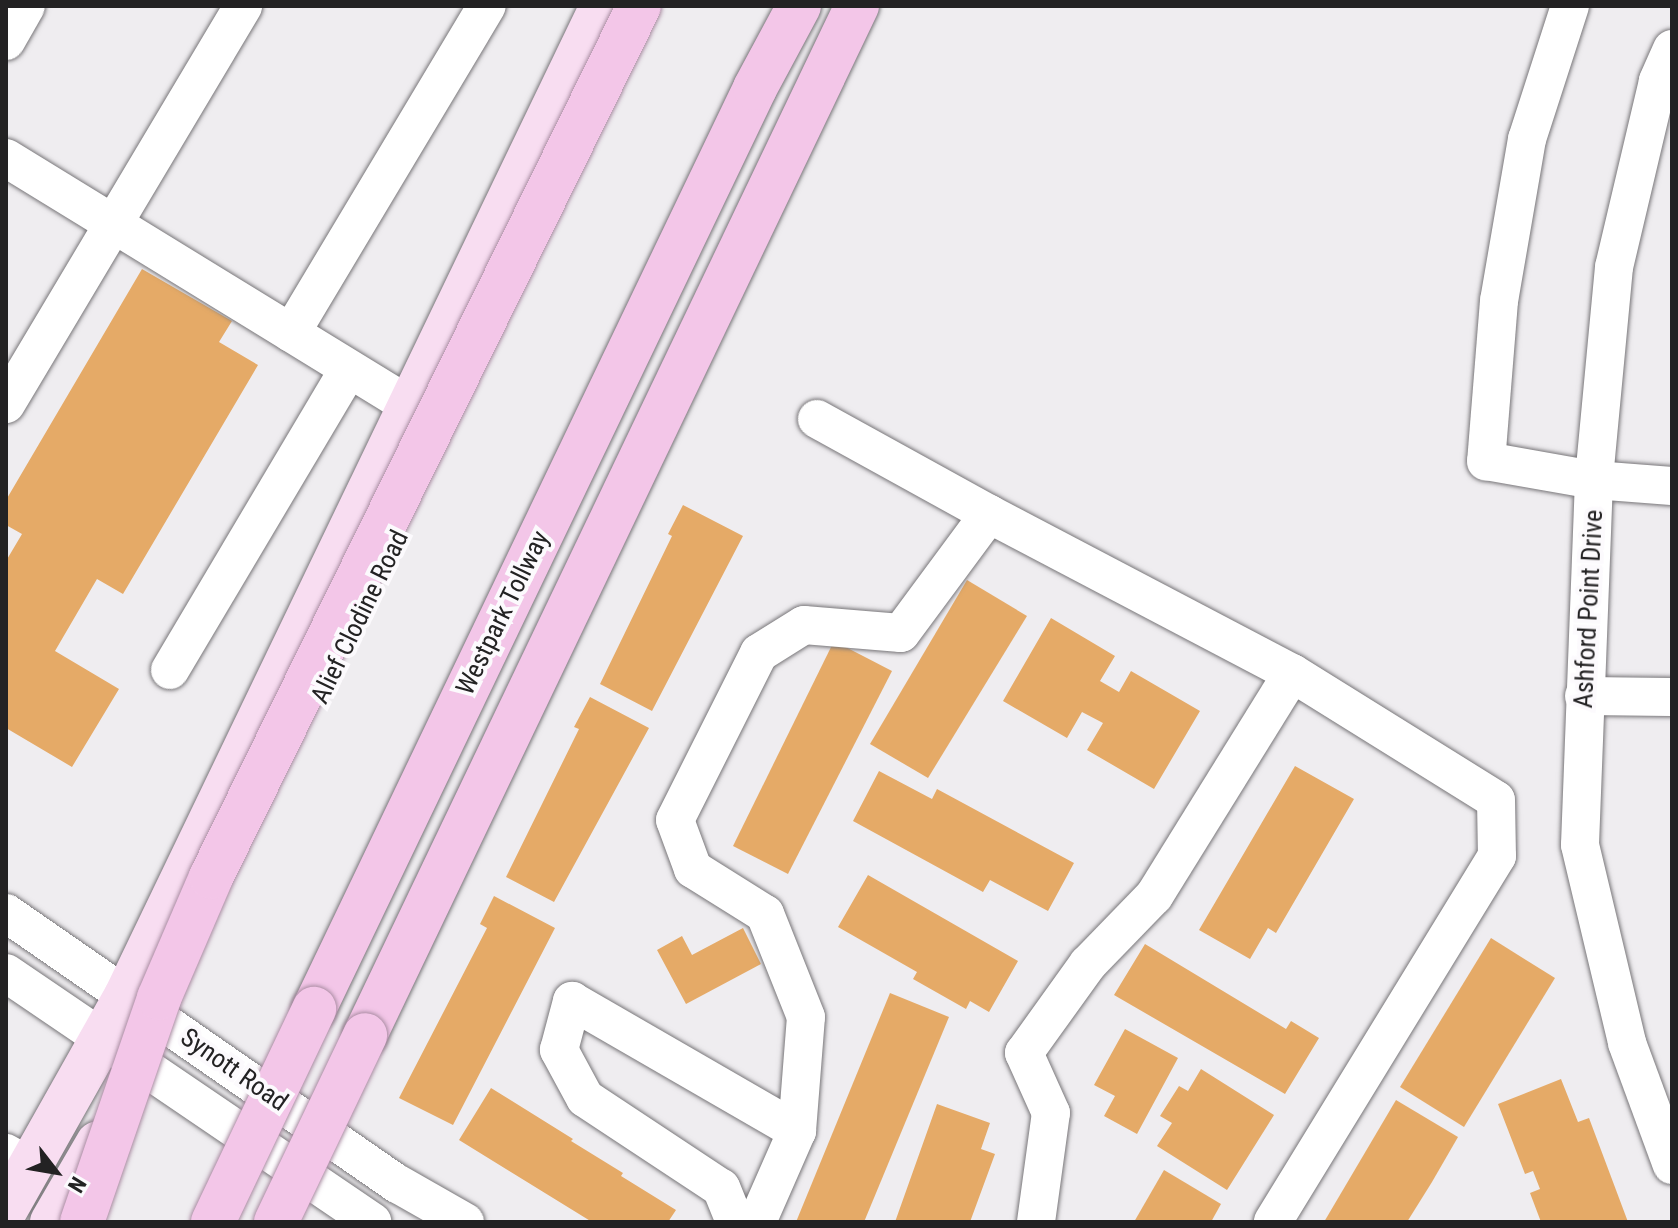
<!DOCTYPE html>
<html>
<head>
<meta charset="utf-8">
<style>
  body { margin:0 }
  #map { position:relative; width:1678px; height:1228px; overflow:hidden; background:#efedf0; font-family:"Roboto Condensed",sans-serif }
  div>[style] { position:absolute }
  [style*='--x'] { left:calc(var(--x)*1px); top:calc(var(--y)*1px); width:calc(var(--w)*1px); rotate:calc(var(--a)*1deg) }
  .building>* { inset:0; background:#e5aa67 }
  .roads { filter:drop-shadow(0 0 2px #787679) drop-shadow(0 0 2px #787679) }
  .minor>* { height:38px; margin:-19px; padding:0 19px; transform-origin:19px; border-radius:19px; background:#fff }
  .major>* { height:44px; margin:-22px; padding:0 22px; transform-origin:22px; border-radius:22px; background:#f8ddf1 }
  .highway>* { height:44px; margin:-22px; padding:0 22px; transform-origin:22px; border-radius:22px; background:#f3c6e8 }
  .bridges { filter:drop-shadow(0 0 2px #aa8da3) drop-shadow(0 0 2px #aa8da3) }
  .highway-bridge>* { height:44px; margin:-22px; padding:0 22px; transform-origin:22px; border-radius:22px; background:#f3c6e8 }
  span { translate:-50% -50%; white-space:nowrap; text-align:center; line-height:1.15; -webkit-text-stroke:8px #fcfafd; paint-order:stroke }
  .street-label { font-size:26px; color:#232223 }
  .frame { position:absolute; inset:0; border:8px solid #232223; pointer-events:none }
  .north { position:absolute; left:16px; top:1132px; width:80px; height:80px; -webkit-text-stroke:6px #fcfafd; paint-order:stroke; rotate:121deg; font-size:22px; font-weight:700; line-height:32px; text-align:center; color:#232223 }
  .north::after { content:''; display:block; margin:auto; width:28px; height:36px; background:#232223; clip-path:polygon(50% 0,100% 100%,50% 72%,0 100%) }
</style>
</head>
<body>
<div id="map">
  <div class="building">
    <div style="clip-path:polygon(142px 269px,232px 321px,219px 342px,258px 365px,123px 594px,97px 579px,55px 651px,119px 689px,72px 767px,6px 728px,6px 561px,22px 534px,6px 525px,6px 500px)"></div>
    <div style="clip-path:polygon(683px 505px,743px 536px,652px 711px,600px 684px,672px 536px,668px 534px)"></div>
    <div style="clip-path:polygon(967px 580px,1027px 616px,928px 778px,870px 744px)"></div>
    <div style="clip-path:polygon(1051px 618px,1115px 656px,1100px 681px,1119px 692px,1131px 671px,1200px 711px,1154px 789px,1087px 750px,1103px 723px,1082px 712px,1067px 738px,1003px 701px)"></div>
    <div style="clip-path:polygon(834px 641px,892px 671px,788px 874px,733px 846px)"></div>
    <div style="clip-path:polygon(590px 697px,649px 728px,554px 902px,506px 877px,579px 729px,574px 727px)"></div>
    <div style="clip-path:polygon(1295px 766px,1354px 799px,1276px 933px,1268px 928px,1250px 959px,1199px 930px)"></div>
    <div style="clip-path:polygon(879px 771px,932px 799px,937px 789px,1074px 863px,1048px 911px,990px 880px,983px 892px,853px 821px)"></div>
    <div style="clip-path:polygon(868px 875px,1018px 961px,989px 1012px,970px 1001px,966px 1009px,913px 979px,917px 972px,838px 927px)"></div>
    <div style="clip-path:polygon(494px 896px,555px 928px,453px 1125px,399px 1098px,487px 928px,480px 924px)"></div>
    <div style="clip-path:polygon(743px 928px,761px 964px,686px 1004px,657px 950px,682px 936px,692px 955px)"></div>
    <div style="clip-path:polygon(1491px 938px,1555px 978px,1464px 1127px,1400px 1087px)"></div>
    <div style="clip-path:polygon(1145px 944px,1286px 1029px,1291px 1021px,1319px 1038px,1285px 1094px,1114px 995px)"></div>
    <div style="clip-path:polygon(890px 993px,949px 1017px,864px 1222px,796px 1222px)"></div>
    <div style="clip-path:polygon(1125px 1029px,1178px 1058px,1137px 1134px,1104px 1116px,1115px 1096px,1094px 1085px)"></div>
    <div style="clip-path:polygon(1201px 1069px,1274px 1115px,1227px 1190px,1157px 1146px,1172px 1123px,1160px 1116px,1179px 1086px,1188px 1091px)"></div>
    <div style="clip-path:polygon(1561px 1079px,1578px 1122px,1589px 1118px,1628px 1222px,1541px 1222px,1530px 1193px,1540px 1189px,1533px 1171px,1525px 1174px,1498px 1104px)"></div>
    <div style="clip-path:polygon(491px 1088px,573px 1139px,571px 1141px,623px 1173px,621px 1176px,676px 1210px,668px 1222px,592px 1222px,459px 1140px)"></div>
    <div style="clip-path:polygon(1396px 1100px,1458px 1137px,1432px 1182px,1407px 1222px,1324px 1222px)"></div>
    <div style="clip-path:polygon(937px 1104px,990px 1123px,981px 1149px,995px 1154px,970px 1222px,895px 1222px)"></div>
    <div style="clip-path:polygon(1164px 1170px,1221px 1204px,1211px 1222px,1134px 1222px)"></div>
  </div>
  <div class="roads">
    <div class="minor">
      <div style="--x:1570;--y:6;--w:140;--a:107.9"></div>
      <div style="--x:1527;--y:139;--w:164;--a:99.8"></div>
      <div style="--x:1499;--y:301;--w:161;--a:94.6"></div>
      <div style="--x:1486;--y:461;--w:110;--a:10"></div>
      <div style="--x:1594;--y:480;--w:78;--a:4.4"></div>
      <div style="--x:6;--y:41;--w:40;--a:-60.3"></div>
      <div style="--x:1672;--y:49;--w:35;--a:114"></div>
      <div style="--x:1658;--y:81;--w:191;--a:103.3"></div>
      <div style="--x:1614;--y:267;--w:214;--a:95.4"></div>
      <div style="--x:1594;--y:480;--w:365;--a:92.2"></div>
      <div style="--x:1580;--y:845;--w:204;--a:76.6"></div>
      <div style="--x:1627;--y:1043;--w:130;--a:69.8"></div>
      <div style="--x:6;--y:158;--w:501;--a:31.53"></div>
      <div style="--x:291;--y:333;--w:381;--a:-59.1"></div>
      <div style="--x:6;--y:404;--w:463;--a:-59.2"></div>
      <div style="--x:817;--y:419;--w:196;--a:28.9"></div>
      <div style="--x:989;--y:514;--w:342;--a:27.7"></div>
      <div style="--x:1292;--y:673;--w:240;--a:31.9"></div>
      <div style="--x:1496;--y:800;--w:56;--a:89"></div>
      <div style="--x:1497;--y:856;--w:429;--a:121.5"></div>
      <div style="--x:170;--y:670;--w:350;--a:-59.3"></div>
      <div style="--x:1584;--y:696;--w:88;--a:0.7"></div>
      <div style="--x:6;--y:913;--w:477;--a:34.7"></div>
      <div style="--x:398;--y:1184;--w:77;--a:29.6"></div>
      <div style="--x:6;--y:973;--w:443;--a:34.2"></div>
      <div style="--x:6;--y:1153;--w:29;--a:29"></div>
      <div style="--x:735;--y:1222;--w:37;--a:-112"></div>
      <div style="--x:721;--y:1188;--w:163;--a:-146.5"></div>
      <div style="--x:585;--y:1098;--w:55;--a:-118.4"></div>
      <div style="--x:559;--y:1050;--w:51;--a:-75.1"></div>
      <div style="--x:572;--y:1001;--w:260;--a:30"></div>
      <div style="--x:757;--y:1222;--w:99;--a:-66.3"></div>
      <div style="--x:797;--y:1131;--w:114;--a:-85.5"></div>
      <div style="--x:806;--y:1017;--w:111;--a:-111.7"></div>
      <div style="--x:765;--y:914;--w:85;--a:-148"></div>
      <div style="--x:693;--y:869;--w:52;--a:-110.2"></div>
      <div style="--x:675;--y:820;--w:187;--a:-63.3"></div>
      <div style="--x:759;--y:653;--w:53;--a:-31.9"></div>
      <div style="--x:804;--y:625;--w:97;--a:4.7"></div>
      <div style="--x:901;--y:633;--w:148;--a:-53.5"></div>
      <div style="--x:1036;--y:1222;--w:110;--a:-82.2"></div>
      <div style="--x:1051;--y:1113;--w:66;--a:-114.2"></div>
      <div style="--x:1024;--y:1053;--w:110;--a:-54.3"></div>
      <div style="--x:1088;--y:964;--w:95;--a:-45.9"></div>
      <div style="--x:1154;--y:896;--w:262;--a:-58.2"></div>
    </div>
    <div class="major">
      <div style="--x:6;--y:1209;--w:244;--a:-60.6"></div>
      <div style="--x:126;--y:996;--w:1098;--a:-64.32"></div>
      <div style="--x:52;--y:1222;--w:91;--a:-59.8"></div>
    </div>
    <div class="highway">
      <div style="--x:314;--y:1009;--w:1021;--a:-64.41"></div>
      <div style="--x:755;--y:88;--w:93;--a:-61.8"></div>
      <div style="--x:365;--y:1035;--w:1141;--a:-64.45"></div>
    </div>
  </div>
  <div class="bridges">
    <div class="highway-bridge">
      <div style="--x:82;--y:1222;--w:237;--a:-71"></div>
      <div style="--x:159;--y:998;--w:132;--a:-66.7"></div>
      <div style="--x:211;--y:877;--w:970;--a:-63.83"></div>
      <div style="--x:213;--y:1222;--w:236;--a:-64.6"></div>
      <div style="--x:276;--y:1222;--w:207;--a:-64.5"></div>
    </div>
  </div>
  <div class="street-label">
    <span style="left:1589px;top:609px;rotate:-87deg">Ashford Point Drive</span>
    <span style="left:503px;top:613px;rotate:-64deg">Westpark Tollway</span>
    <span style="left:360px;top:617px;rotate:-64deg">Alief Clodine Road</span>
    <span style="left:234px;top:1070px;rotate:35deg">Synott Road</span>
  </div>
  <div class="frame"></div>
  <div class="north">N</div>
</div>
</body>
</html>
